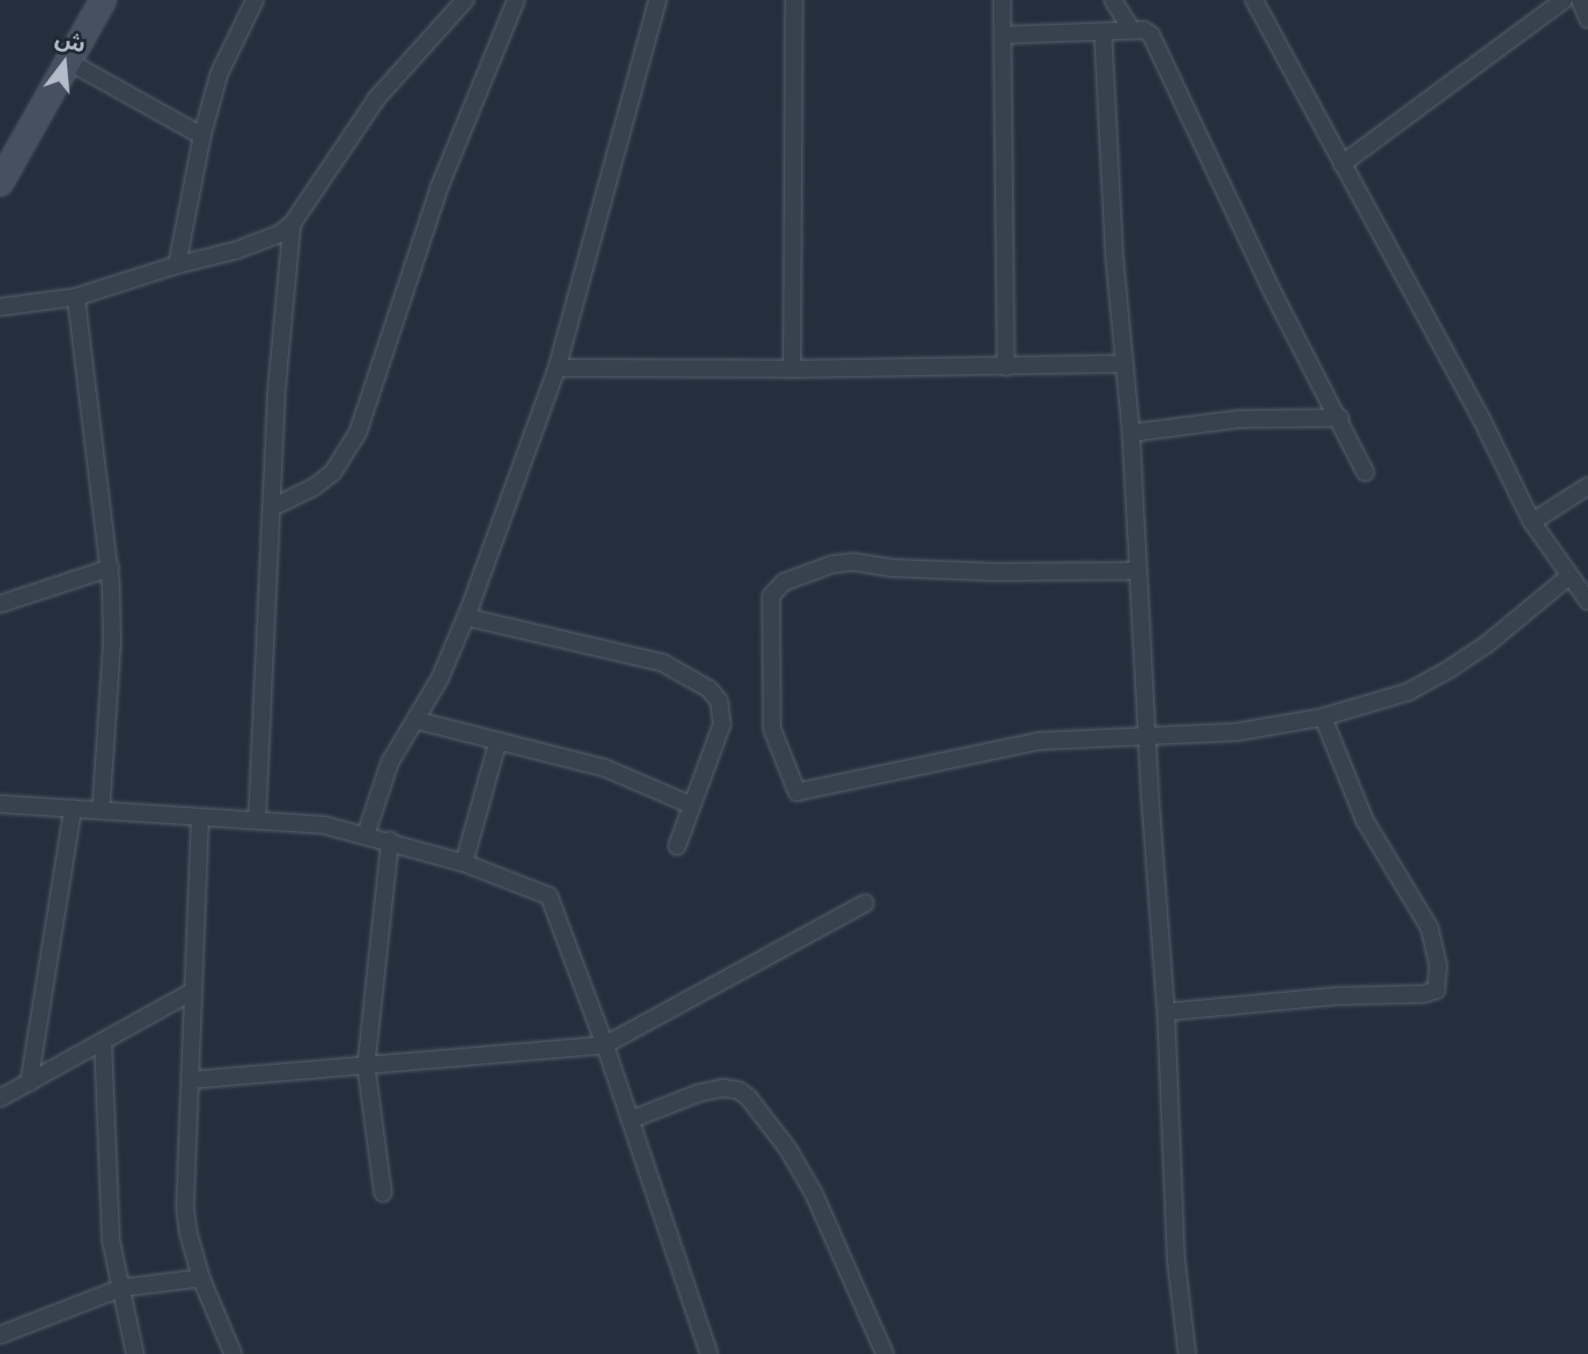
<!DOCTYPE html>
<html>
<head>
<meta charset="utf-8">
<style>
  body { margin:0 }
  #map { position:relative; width:1588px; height:1354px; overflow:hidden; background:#242f3e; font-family:Mulish,"Noto Sans Arabic",sans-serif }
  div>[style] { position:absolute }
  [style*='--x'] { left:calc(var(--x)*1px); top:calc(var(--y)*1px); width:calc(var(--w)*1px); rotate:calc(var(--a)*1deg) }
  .roads { filter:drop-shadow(0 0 2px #565f6c) drop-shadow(0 0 2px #565f6c) }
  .street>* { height:16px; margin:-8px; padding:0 8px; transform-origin:8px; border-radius:8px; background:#38414e }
  .secondary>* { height:24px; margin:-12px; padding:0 12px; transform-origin:12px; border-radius:12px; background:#465061 }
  span { translate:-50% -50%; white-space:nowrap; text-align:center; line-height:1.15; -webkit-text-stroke:6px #1d2633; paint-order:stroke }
  .north { position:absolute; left:24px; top:24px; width:80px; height:80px; -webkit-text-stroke:6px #1d2633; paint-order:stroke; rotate:16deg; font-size:22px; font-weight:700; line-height:32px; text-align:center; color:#b4bcc9 }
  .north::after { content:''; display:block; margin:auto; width:28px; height:36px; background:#b4bcc9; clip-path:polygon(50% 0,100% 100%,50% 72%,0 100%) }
</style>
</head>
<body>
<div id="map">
  <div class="roads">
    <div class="street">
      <div style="--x:1002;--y:0;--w:367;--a:89.4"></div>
      <div style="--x:1113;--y:0;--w:36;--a:58"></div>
      <div style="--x:1254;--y:0;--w:473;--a:61.5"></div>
      <div style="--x:1480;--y:416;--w:118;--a:63.9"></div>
      <div style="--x:1532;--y:522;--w:97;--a:54.7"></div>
      <div style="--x:1580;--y:0;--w:21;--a:67"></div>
      <div style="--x:1103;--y:33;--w:220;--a:87.1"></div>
      <div style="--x:1114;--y:253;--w:181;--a:84.6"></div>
      <div style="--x:1131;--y:433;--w:363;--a:87"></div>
      <div style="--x:1150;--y:796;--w:217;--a:85.8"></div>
      <div style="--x:1166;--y:1012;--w:248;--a:87.7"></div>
      <div style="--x:1176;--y:1260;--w:95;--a:83.3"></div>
      <div style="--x:1003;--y:35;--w:141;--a:-2"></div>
      <div style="--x:1144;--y:30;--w:9;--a:36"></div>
      <div style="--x:1151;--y:35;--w:281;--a:64.7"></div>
      <div style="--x:1271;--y:289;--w:206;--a:62.8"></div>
      <div style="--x:68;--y:61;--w:154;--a:29.2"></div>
      <div style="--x:1342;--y:164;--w:276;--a:-36.5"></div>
      <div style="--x:177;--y:265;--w:131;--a:-79"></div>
      <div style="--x:202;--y:136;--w:64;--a:-74.7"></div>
      <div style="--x:219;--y:74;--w:82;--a:-64.1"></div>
      <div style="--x:76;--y:297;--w:291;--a:83.1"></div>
      <div style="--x:111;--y:586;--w:57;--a:89"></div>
      <div style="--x:112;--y:643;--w:167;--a:93.8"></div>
      <div style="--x:0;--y:307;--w:77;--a:-7.5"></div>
      <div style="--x:76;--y:297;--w:106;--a:-17.6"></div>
      <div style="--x:177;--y:265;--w:62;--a:-14"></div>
      <div style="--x:237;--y:250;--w:45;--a:-20.9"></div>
      <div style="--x:279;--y:234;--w:16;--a:-38"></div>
      <div style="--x:292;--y:224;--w:152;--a:-56"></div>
      <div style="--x:377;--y:98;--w:132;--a:-48.1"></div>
      <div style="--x:557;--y:368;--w:235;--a:0.2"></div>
      <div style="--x:792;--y:369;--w:331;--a:-0.9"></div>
      <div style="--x:792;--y:369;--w:369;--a:-89.7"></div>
      <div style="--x:1131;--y:433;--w:109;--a:-7.4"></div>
      <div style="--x:1239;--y:419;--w:101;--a:-0.6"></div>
      <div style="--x:271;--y:508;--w:48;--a:-26"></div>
      <div style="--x:314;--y:487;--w:24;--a:-38"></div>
      <div style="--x:333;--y:472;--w:47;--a:-58"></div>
      <div style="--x:358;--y:432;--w:257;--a:-71.6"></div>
      <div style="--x:439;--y:188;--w:203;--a:-67.7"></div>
      <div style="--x:1532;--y:522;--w:67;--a:-32.7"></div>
      <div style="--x:1137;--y:571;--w:143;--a:179.6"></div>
      <div style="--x:994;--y:572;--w:102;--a:-177.8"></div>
      <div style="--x:892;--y:568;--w:39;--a:-171"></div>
      <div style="--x:853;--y:562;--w:20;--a:174"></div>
      <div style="--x:833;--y:564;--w:52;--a:159.8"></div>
      <div style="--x:784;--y:582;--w:19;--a:133"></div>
      <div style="--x:771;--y:596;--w:133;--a:89.6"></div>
      <div style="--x:772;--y:729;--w:68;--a:68.4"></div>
      <div style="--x:797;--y:792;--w:248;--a:-11.9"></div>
      <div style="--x:1040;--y:741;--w:197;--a:-2.6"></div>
      <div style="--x:1237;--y:732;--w:87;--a:-9.9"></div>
      <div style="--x:1323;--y:717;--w:89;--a:-16.4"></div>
      <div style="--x:1408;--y:692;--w:46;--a:-28.8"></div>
      <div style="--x:1448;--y:670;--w:47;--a:-33.7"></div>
      <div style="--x:1487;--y:644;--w:105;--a:-39.6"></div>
      <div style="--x:0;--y:604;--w:116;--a:-18.1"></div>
      <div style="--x:466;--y:617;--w:202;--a:13.1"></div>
      <div style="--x:663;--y:663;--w:53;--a:29.5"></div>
      <div style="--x:709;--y:689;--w:16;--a:50"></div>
      <div style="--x:719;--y:701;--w:23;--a:83"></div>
      <div style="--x:722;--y:724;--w:130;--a:110.2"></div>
      <div style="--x:415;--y:720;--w:196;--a:14.2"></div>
      <div style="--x:605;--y:768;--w:94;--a:23.3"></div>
      <div style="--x:0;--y:804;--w:325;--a:3.7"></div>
      <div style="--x:324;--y:825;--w:145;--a:15.2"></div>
      <div style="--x:464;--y:863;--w:91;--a:21.2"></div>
      <div style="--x:549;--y:896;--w:159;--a:69.4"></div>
      <div style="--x:605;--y:1045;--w:326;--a:71.4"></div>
      <div style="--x:200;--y:817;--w:390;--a:92.2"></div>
      <div style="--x:185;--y:1207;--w:25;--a:83"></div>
      <div style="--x:188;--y:1232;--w:48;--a:74.2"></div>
      <div style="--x:201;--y:1278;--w:82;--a:67.2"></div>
      <div style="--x:257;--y:820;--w:424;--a:-87.4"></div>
      <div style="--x:276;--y:396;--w:173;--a:-84.7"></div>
      <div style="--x:366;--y:834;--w:76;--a:-71.6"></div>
      <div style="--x:390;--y:762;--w:98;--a:-59.2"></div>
      <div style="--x:440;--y:678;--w:77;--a:-67.1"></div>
      <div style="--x:470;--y:607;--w:254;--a:-70"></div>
      <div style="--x:557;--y:368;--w:382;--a:-74.7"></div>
      <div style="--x:464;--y:863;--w:127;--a:-74.4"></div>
      <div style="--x:1166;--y:1012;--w:175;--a:-5.3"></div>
      <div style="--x:1340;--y:996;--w:84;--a:-1.4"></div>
      <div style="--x:1424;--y:994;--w:13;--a:-18"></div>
      <div style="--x:1436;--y:990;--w:25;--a:-85"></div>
      <div style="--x:1438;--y:965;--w:39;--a:-103"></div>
      <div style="--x:1429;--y:927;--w:124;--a:-121.1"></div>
      <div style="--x:1365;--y:821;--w:112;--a:-112"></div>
      <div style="--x:103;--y:1043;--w:198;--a:87.7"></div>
      <div style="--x:111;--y:1241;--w:116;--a:78"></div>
      <div style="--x:190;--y:1080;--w:416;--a:-4.8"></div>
      <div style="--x:605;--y:1045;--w:296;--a:-28.6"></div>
      <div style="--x:29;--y:1083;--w:278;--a:-80.9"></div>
      <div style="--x:0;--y:1098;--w:221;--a:-29"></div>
      <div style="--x:630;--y:1120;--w:74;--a:-21.4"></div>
      <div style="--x:699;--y:1093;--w:25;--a:-12"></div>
      <div style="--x:723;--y:1088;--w:15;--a:8"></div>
      <div style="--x:738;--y:1090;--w:12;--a:35"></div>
      <div style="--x:748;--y:1097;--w:66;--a:52.4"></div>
      <div style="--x:788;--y:1149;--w:52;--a:60"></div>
      <div style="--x:814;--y:1194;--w:175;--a:66.1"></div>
      <div style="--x:383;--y:1193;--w:128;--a:-97.6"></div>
      <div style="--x:366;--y:1066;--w:227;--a:-83.9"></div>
      <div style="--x:0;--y:1335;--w:130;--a:-21.2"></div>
      <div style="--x:121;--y:1288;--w:81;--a:-7.1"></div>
    </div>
    <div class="secondary">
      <div style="--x:0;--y:183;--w:210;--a:-60.6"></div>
    </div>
  </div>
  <div class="north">ش</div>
</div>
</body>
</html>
